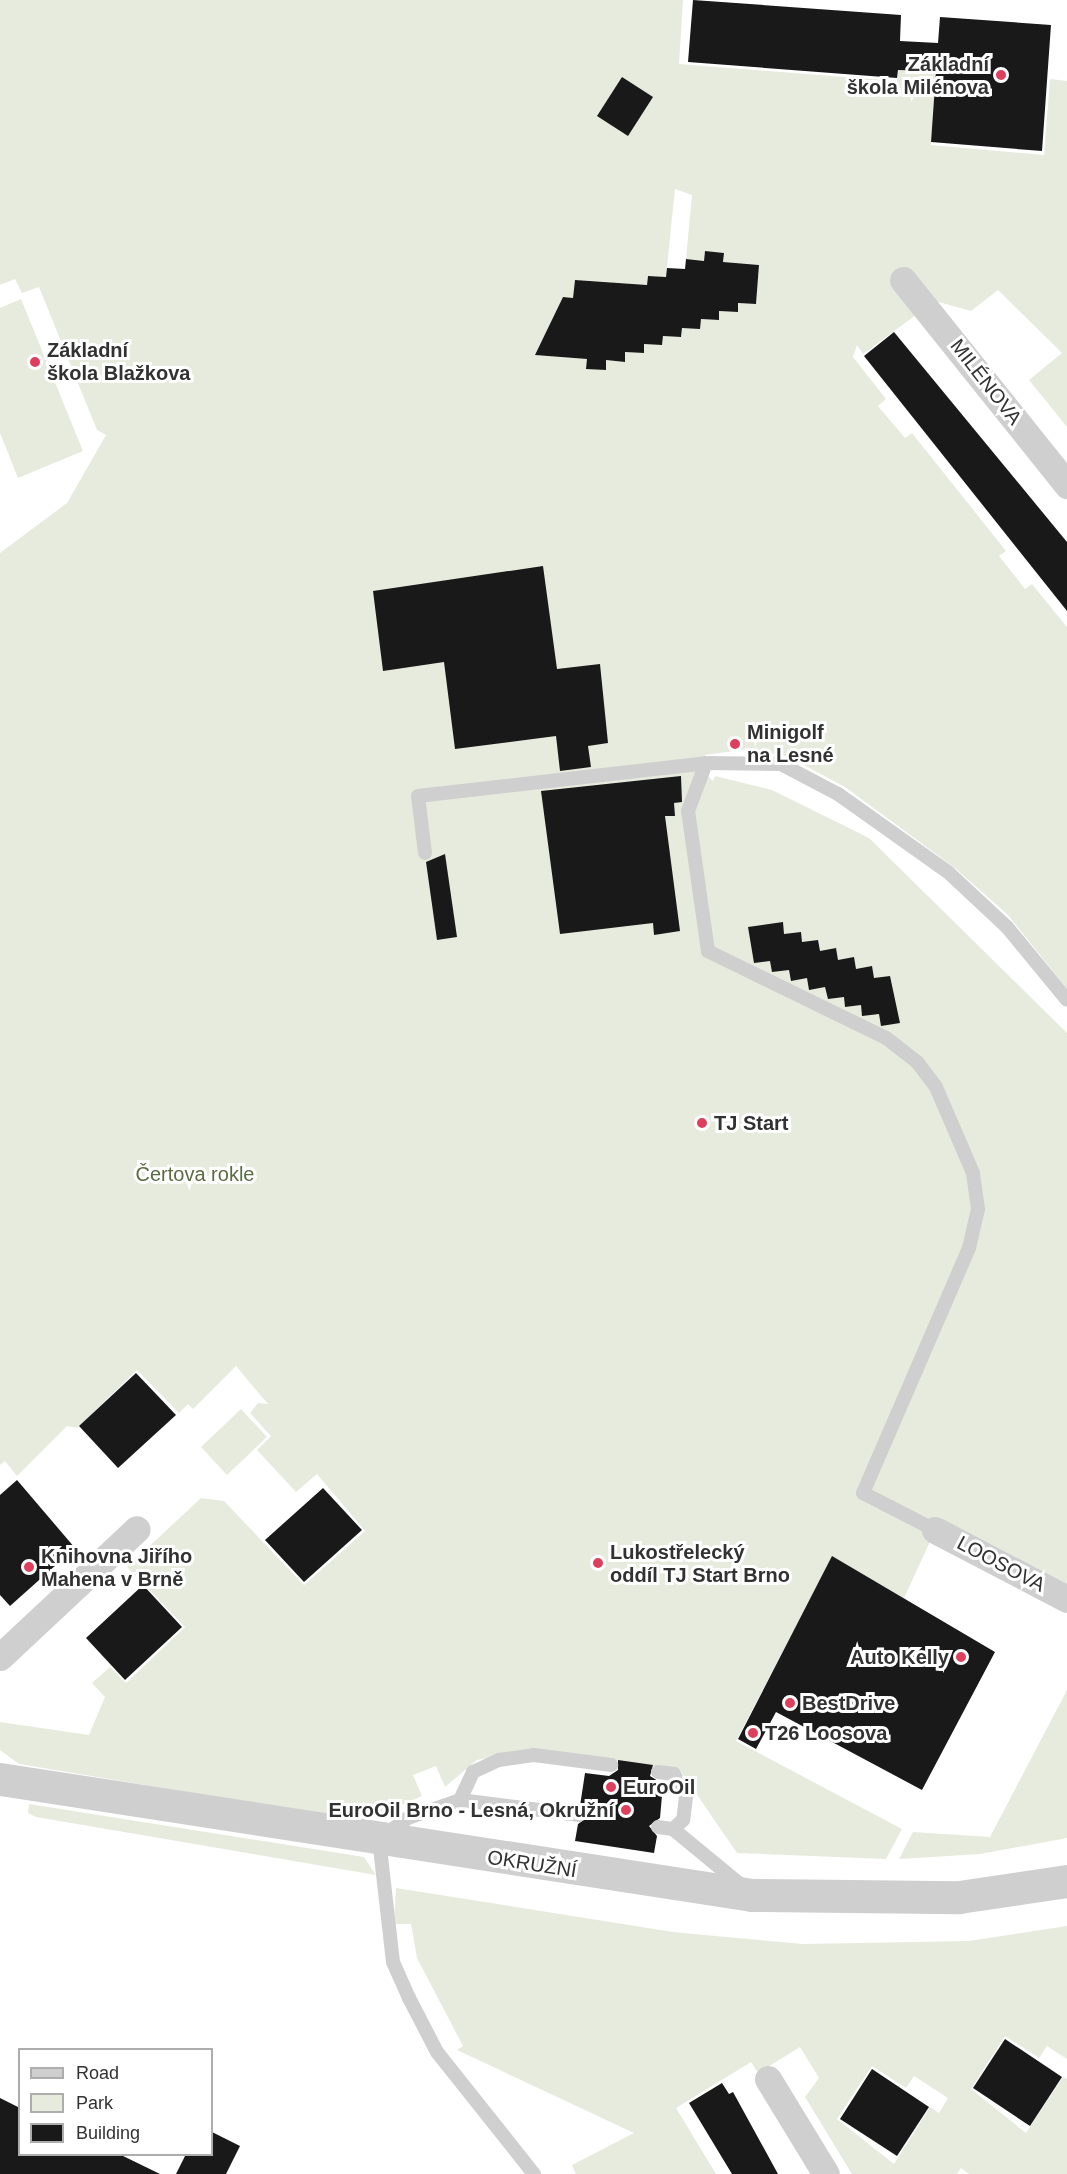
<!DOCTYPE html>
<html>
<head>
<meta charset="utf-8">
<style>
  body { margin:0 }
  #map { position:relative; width:1067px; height:2174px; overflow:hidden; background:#fff; font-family:Helvetica,sans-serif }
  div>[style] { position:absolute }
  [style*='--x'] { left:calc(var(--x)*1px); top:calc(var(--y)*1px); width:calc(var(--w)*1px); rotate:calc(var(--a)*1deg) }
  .green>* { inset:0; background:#e6ebde }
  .building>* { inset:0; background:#191919 }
  .service>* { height:14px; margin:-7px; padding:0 7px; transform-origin:7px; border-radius:7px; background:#cfcfcf }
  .minor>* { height:27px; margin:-13.5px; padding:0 13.5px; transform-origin:13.5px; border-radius:13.5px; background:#cfcfcf }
  .tertiary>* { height:33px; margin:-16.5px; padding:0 16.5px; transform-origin:16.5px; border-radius:16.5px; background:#cfcfcf }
  .dots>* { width:16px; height:16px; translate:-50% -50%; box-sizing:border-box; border:3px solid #fff; border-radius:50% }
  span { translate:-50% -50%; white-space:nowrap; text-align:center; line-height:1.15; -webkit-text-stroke:6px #fff; paint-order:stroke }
  .poi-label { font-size:20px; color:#323232; font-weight:700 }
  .right { translate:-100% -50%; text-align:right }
  .left { translate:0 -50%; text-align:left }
  .street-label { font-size:20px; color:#323232 }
  .park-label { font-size:20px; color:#5a6c40 }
  .legend { position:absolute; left:18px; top:2048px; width:195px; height:108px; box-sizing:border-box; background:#fff; border:2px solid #adadad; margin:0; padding:8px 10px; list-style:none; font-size:18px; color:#323232 }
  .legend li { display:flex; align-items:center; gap:12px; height:30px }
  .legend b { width:30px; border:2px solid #adadad }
</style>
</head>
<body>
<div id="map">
  <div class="green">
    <div style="clip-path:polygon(evenodd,0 0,683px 0,679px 64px,897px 81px,898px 69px,936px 71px,931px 145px,1044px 155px,1050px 79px,1067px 81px,1067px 427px,1029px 380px,1062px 353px,998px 290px,971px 311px,935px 301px,863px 354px,857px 345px,853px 357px,886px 399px,878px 406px,905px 438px,912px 433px,1006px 551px,999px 556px,1025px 589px,1032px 584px,1067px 627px,1067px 989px,1008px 915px,955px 868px,845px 787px,789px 757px,748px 749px,705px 755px,706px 774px,713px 781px,715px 776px,772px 790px,869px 838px,1067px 1033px,1067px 1586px,940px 1520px,904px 1598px,832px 1557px,736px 1741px,902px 1829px,886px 1859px,737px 1853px,680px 1770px,534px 1749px,477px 1760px,445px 1787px,436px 1766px,413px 1775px,422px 1796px,387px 1811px,337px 1817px,19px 1764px,0 1750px,0 1722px,89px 1735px,105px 1697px,92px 1683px,110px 1667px,126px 1683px,185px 1627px,127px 1567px,201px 1498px,224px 1501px,304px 1585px,365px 1531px,317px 1474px,296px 1492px,257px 1450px,271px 1436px,250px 1413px,258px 1403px,268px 1404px,236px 1366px,193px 1409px,188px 1404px,179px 1413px,137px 1370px,77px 1428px,67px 1426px,17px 1476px,5px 1461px,0 1465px,0 553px,67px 503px,106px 435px,97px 430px,39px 287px,22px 293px,15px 279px,0 285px,0 0,675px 189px,692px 195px,686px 259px,704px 261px,705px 251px,724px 253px,723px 262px,759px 265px,756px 304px,738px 303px,737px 312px,719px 311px,719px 320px,701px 319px,682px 328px,681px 337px,663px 336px,662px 345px,644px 344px,643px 353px,625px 352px,624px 362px,606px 360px,605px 370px,587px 359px,536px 355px,563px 297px,573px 298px,575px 280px,647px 285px,648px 276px,666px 277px,675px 189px)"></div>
    <div style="clip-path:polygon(21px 299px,83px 451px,18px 478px,0 433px,0 308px)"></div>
    <div style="clip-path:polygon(241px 1409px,267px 1437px,227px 1475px,201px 1447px)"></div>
    <div style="clip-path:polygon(1067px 1690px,1067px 1838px,980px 1854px,899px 1859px,913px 1832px,990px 1837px)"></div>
    <div style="clip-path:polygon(29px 1804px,364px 1857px,376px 1875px,36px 1817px,28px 1813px)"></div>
    <div style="clip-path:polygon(evenodd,396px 1888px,673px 1932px,803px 1944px,969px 1941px,1067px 1926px,1067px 2059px,1047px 2046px,1039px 2058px,1005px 2036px,971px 2089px,1026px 2133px,1063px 2077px,1067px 2079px,1067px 2174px,969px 2174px,961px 2168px,957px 2174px,852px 2174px,805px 2097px,819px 2078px,800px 2047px,758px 2073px,751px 2062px,676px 2108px,716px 2174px,576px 2174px,572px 2165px,634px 2133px,457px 2050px,463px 2046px,417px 1958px,411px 1924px,394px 1924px,396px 1888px,872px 2066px,906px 2088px,914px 2076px,948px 2098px,939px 2113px,930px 2107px,894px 2164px,837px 2119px,872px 2066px)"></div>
  </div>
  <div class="building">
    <div style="clip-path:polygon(693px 0,901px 15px,900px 41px,938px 43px,940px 17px,1051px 25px,1042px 151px,931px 142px,936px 71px,898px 70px,897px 78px,688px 62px)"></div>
    <div style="clip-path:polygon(622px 77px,653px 97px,628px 136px,597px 116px)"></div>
    <div style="clip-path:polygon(705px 251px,724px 253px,723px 262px,759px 265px,756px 304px,738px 303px,738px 312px,719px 311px,719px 320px,701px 319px,700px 329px,682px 328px,681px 337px,663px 336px,662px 345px,644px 344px,644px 353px,625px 352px,625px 362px,606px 360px,606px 370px,586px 369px,587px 359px,535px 355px,563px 297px,573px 298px,575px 280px,647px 285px,648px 276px,666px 277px,667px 268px,685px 269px,686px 259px,704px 261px)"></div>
    <div style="clip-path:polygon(894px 332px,1067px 542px,1067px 611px,864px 356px)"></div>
    <div style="clip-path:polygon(543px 566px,557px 669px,600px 664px,608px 743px,588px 746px,591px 767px,560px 771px,556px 736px,455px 749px,444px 662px,383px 671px,373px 591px)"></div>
    <div style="clip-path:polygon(681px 776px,682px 802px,674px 803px,675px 816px,665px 816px,680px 931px,654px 935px,653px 923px,560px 934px,541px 791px)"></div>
    <div style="clip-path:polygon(445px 854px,457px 937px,437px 940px,426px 862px)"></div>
    <div style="clip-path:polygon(783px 922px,784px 934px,801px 932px,802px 942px,818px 940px,820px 951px,836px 948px,838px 960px,854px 957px,856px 969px,872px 966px,874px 978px,890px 976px,900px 1023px,881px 1026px,879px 1014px,862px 1016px,861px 1005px,845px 1007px,844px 997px,828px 999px,825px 987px,809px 990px,807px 978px,791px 981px,789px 970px,772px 972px,770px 961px,754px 963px,748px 927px)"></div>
    <div style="clip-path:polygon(136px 1373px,176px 1415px,118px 1468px,79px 1426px)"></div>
    <div style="clip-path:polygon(17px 1480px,75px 1548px,10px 1606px,0 1595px,0 1495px)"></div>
    <div style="clip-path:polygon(323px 1488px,362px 1530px,304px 1582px,265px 1540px)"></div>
    <div style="clip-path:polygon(832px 1556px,995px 1652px,922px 1790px,776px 1712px,756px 1749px,738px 1739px)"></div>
    <div style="clip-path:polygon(143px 1585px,182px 1627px,125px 1680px,86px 1638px)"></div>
    <div style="clip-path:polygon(618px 1760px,653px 1765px,650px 1776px,663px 1784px,660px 1818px,649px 1826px,657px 1836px,654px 1853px,575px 1841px,578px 1824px,588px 1817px,580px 1806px,585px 1773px,609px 1776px,618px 1770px)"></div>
    <div style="clip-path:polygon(1005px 2039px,1062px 2077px,1030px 2126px,973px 2088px)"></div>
    <div style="clip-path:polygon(872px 2069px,929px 2107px,897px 2156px,840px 2119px)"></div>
    <div style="clip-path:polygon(722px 2083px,729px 2094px,733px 2092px,778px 2174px,732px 2174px,689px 2103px)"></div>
    <div style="clip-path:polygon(0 2098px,20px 2108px,20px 2154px,119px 2154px,160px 2174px,0 2174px)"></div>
    <div style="clip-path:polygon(212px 2132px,240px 2146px,226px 2174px,176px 2174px,186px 2154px,212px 2154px)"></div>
  </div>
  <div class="service">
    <div style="--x:425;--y:853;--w:57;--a:-97"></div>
    <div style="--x:418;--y:796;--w:290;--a:-6.5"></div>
    <div style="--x:935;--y:1530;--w:81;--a:-152.8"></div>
    <div style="--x:863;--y:1493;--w:267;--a:-66.6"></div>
    <div style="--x:969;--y:1248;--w:40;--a:-77"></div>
    <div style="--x:978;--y:1209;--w:36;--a:-98"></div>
    <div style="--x:973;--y:1173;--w:94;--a:-113.3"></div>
    <div style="--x:936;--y:1087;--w:31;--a:-127"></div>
    <div style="--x:917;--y:1062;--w:39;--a:-142"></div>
    <div style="--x:886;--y:1038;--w:198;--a:-154"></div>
    <div style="--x:708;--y:951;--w:141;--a:-98.1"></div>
    <div style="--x:688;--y:811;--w:51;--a:-69.4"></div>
    <div style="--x:706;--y:763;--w:75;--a:0.8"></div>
    <div style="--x:781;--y:764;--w:64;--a:27.8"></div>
    <div style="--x:838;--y:794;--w:136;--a:35.4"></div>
    <div style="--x:949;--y:873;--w:79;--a:43"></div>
    <div style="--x:1007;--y:927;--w:94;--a:50.6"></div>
    <div style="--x:658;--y:1772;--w:16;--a:7"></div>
    <div style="--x:674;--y:1774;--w:26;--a:62"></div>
    <div style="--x:686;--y:1797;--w:23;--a:97"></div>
    <div style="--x:683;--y:1820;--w:13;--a:138"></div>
    <div style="--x:460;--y:1800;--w:31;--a:-65"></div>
    <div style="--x:473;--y:1772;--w:29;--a:-25"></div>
    <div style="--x:499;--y:1760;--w:35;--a:-8"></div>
    <div style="--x:534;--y:1755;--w:78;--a:7.4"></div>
    <div style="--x:658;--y:1827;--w:15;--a:8"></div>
    <div style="--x:673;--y:1829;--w:88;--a:39.5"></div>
    <div style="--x:534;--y:2174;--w:156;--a:-128.5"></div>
    <div style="--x:437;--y:2052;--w:61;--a:-117.4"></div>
    <div style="--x:409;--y:1998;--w:39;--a:-114"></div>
    <div style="--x:393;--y:1962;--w:124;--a:-96.5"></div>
    <div style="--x:379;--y:1839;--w:36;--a:-36"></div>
    <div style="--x:408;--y:1818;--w:55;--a:-19.1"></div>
    <div style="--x:460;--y:1800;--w:120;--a:7.2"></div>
  </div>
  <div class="minor">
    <div style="--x:903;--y:280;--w:263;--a:51.3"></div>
    <div style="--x:935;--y:1530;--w:149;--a:27.6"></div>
    <div style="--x:0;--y:1657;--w:187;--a:-43.1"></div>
    <div style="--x:768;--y:2079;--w:111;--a:58.6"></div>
  </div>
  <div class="tertiary">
    <div style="--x:0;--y:1779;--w:761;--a:8.77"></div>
    <div style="--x:752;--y:1895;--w:207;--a:0.6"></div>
    <div style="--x:959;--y:1897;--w:109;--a:-8.4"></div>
  </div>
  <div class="dots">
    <div style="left:1001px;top:75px;background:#de3f5c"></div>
    <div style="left:35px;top:362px;background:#de3f5c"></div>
    <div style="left:735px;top:744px;background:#de3f5c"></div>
    <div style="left:702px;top:1123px;background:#de3f5c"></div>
    <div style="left:598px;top:1563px;background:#de3f5c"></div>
    <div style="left:29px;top:1567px;background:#de3f5c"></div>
    <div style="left:961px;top:1657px;background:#de3f5c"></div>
    <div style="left:790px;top:1703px;background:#de3f5c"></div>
    <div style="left:753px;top:1733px;background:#de3f5c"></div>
    <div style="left:611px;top:1787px;background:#de3f5c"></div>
    <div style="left:626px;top:1810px;background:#de3f5c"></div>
  </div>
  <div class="poi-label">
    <span class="right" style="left:989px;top:76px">Základní<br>škola Milénova</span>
    <span class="left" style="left:47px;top:362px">Základní<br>škola Blažkova</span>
    <span class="left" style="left:747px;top:744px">Minigolf<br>na Lesné</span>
    <span class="left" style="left:714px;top:1123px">TJ Start</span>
    <span class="left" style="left:610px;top:1564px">Lukostřelecký<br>oddíl TJ Start Brno</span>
    <span class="left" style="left:41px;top:1568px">Knihovna Jiřího<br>Mahena v Brně</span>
    <span class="right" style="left:949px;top:1657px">Auto Kelly</span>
    <span class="left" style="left:802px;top:1703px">BestDrive</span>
    <span class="left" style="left:765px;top:1733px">T26 Loosova</span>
    <span class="left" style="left:623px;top:1787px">EuroOil</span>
    <span class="right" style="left:614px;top:1810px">EuroOil Brno - Lesná, Okružní</span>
  </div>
  <div class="street-label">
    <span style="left:986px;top:382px;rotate:52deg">MILÉNOVA</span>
    <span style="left:1001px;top:1564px;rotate:28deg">LOOSOVA</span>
    <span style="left:532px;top:1864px;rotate:9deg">OKRUŽNÍ</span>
  </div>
  <div class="park-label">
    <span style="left:195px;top:1174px">Čertova rokle</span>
  </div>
  <ul class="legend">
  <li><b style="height:8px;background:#cfcfcf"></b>Road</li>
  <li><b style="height:16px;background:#e6ebde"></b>Park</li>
  <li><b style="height:16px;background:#191919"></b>Building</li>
  </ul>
</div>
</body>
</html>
